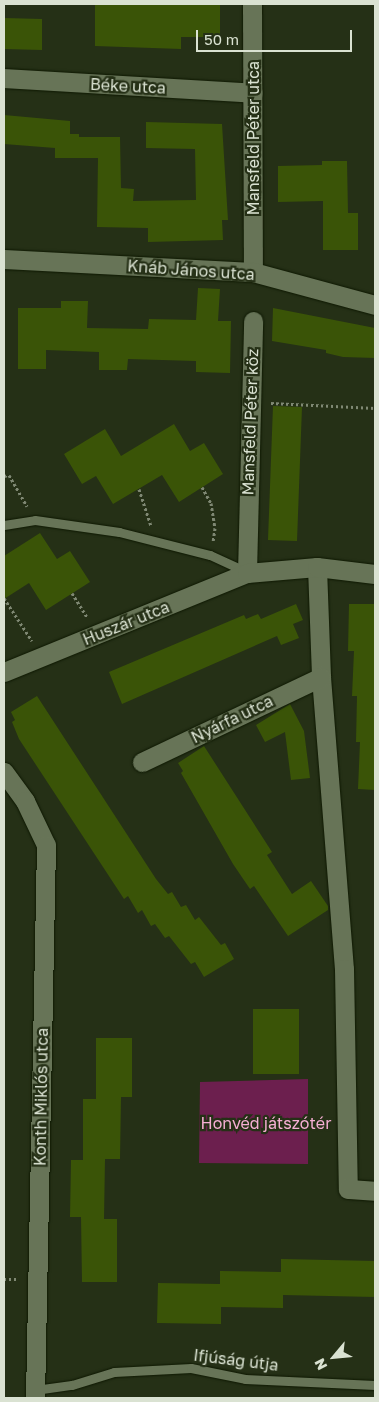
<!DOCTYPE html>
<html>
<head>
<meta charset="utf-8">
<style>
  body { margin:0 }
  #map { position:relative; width:379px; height:1402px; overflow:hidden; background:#253016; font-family:"Golos Text",sans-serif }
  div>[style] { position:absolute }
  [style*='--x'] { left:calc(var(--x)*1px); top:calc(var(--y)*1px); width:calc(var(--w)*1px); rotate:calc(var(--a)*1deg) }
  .green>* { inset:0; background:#6c1f4e }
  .building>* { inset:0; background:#3a5407 }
  .path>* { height:3px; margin-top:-1.5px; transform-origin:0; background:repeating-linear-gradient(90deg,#7f8873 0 2.5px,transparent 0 5px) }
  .roads { filter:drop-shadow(0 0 1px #0e1801) drop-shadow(0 0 1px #0e1801) }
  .lane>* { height:9px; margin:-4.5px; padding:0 4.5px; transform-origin:4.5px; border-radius:4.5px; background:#677457 }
  .street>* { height:19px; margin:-9.5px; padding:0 9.5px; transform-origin:9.5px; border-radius:9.5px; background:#677457 }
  span { translate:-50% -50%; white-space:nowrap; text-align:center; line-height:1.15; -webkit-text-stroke:4.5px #253016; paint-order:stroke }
  .street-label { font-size:16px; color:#dae2d2 }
  .park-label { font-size:16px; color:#f6afd4 }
  .frame { position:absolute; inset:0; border:5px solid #dae2d2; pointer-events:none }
  .north { position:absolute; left:309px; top:1332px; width:50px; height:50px; -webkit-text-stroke:4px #253016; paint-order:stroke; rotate:242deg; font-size:14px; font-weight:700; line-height:20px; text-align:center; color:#dae2d2 }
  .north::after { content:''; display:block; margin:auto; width:18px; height:22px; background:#dae2d2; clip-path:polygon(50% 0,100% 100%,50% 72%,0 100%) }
  .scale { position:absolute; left:196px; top:30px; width:156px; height:22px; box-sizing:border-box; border:2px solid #dae2d2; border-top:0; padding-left:6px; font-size:15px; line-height:18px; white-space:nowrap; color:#dae2d2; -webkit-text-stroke:4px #253016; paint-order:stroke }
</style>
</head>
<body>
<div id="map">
  <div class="green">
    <div style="clip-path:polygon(308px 1079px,308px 1164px,199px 1163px,200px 1082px)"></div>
  </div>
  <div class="building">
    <div style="clip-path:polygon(95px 4px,220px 4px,220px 37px,181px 37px,181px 49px,95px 46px)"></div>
    <div style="clip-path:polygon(4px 18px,42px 19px,42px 50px,4px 49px)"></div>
    <div style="clip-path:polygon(4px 115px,70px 121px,70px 134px,79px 134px,79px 137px,120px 137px,121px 188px,134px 189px,133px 201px,196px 200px,195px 149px,146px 148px,146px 122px,222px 124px,228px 220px,222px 220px,223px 240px,148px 242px,148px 228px,97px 227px,98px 158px,55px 158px,55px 148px,4px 144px)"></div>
    <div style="clip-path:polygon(322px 161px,347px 161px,348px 213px,358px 213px,358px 250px,323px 250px,323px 201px,278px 202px,278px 166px,322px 165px)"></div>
    <div style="clip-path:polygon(198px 288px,220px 289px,218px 321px,231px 321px,230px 373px,196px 372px,196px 361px,128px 359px,127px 370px,99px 370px,99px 352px,46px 350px,46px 369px,18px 369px,18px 308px,61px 308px,61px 301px,88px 301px,87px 328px,148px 329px,149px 319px,196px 320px)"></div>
    <div style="clip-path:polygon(273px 308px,375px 328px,375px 358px,343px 357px,326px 353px,326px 350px,272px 341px)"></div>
    <div style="clip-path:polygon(273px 406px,302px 407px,297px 541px,268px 540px)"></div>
    <div style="clip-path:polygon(174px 424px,190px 451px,204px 443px,223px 474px,179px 502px,162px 475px,113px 504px,96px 476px,82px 484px,64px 454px,105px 429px,121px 456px)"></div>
    <div style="clip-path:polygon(40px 533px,57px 559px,70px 551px,90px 582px,46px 610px,29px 583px,4px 599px,4px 556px)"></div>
    <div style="clip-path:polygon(296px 604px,303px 620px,293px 624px,299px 638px,281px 645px,277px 636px,122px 704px,109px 672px,244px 615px,246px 619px,258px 614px,261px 619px)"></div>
    <div style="clip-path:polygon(349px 604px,375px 604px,375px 790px,358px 789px,360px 742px,356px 742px,357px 696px,352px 696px,354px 651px,348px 651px)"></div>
    <div style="clip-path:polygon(37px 696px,156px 879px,168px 894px,172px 892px,181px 907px,186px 905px,195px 920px,199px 917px,221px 945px,225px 943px,234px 959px,204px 977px,195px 962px,191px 964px,169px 936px,165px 938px,155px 924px,151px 926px,142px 910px,138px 913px,128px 896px,124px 899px,19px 739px,12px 722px,15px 720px,11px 712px)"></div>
    <div style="clip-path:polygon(290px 704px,304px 731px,310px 778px,291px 780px,285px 732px,265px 742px,256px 725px)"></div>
    <div style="clip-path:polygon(204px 746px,272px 852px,267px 855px,292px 894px,311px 881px,328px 906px,328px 910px,288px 936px,254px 886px,250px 889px,233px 864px,181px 773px,183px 771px,178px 763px)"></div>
    <div style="clip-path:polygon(253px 1009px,299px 1009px,299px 1074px,253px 1074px)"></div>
    <div style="clip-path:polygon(96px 1038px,132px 1038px,132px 1097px,121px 1097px,120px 1159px,105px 1159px,104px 1219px,117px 1219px,117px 1282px,82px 1282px,81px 1217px,70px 1217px,71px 1160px,83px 1160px,83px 1099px,96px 1099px)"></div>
    <div style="clip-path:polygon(281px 1259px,375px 1261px,375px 1297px,283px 1295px,283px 1308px,221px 1307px,221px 1324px,157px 1323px,158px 1283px,220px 1284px,220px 1271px,281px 1272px)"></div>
  </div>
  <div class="path">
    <div style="--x:271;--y:403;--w:104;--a:2.8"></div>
    <div style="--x:4;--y:476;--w:5;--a:-11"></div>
    <div style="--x:9;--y:475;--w:36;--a:60"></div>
    <div style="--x:202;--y:487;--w:18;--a:61"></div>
    <div style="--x:211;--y:503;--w:25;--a:81"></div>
    <div style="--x:215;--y:528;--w:14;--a:98"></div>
    <div style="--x:139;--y:489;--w:38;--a:72"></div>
    <div style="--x:72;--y:593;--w:28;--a:58"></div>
    <div style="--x:4;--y:598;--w:51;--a:56.9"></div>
    <div style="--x:4;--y:1279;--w:14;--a:0"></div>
  </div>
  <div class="roads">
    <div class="lane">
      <div style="--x:4;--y:525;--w:31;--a:-9"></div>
      <div style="--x:35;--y:520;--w:85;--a:8.1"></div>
      <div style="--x:119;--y:532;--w:94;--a:14.2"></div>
      <div style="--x:210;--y:555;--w:41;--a:24.7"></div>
      <div style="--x:35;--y:1390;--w:37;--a:-8"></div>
      <div style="--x:72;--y:1385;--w:44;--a:-17.2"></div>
      <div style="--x:114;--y:1372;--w:77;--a:-3"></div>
      <div style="--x:191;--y:1368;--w:55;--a:11.5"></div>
      <div style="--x:245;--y:1379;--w:130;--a:2.6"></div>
    </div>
    <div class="street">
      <div style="--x:252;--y:4;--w:268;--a:89.8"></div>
      <div style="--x:4;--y:78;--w:249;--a:3.4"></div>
      <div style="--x:4;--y:259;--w:249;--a:3"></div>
      <div style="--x:253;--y:272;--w:126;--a:15.1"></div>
      <div style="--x:317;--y:567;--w:110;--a:87.9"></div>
      <div style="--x:321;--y:677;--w:293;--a:85.5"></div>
      <div style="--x:344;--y:969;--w:220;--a:89"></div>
      <div style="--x:348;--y:1189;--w:27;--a:4"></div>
      <div style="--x:247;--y:573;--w:252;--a:-88.6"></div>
      <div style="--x:4;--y:672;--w:262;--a:-22.2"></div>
      <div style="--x:247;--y:573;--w:70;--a:-4.9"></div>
      <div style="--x:317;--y:567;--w:58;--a:6.9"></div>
      <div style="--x:142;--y:762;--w:198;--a:-25.4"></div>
      <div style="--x:4;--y:772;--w:36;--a:54"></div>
      <div style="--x:25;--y:801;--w:49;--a:64.5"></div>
      <div style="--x:46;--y:845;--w:553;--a:91.14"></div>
    </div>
  </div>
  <div class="street-label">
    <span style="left:128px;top:86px;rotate:3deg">Béke utca</span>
    <span style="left:253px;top:138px;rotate:-90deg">Mansfeld Péter utca</span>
    <span style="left:191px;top:270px;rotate:4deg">Knáb János utca</span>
    <span style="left:250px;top:422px;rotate:-88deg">Mansfeld Péter köz</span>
    <span style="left:126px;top:623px;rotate:-22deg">Huszár utca</span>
    <span style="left:232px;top:719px;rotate:-26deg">Nyárfa utca</span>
    <span style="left:41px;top:1097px;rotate:-89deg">Konth Miklós utca</span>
    <span style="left:236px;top:1360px;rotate:7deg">Ifjúság útja</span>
  </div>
  <div class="park-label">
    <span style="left:266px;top:1123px">Honvéd játszótér</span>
  </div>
  <div class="frame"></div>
  <div class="north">N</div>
  <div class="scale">50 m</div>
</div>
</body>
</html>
